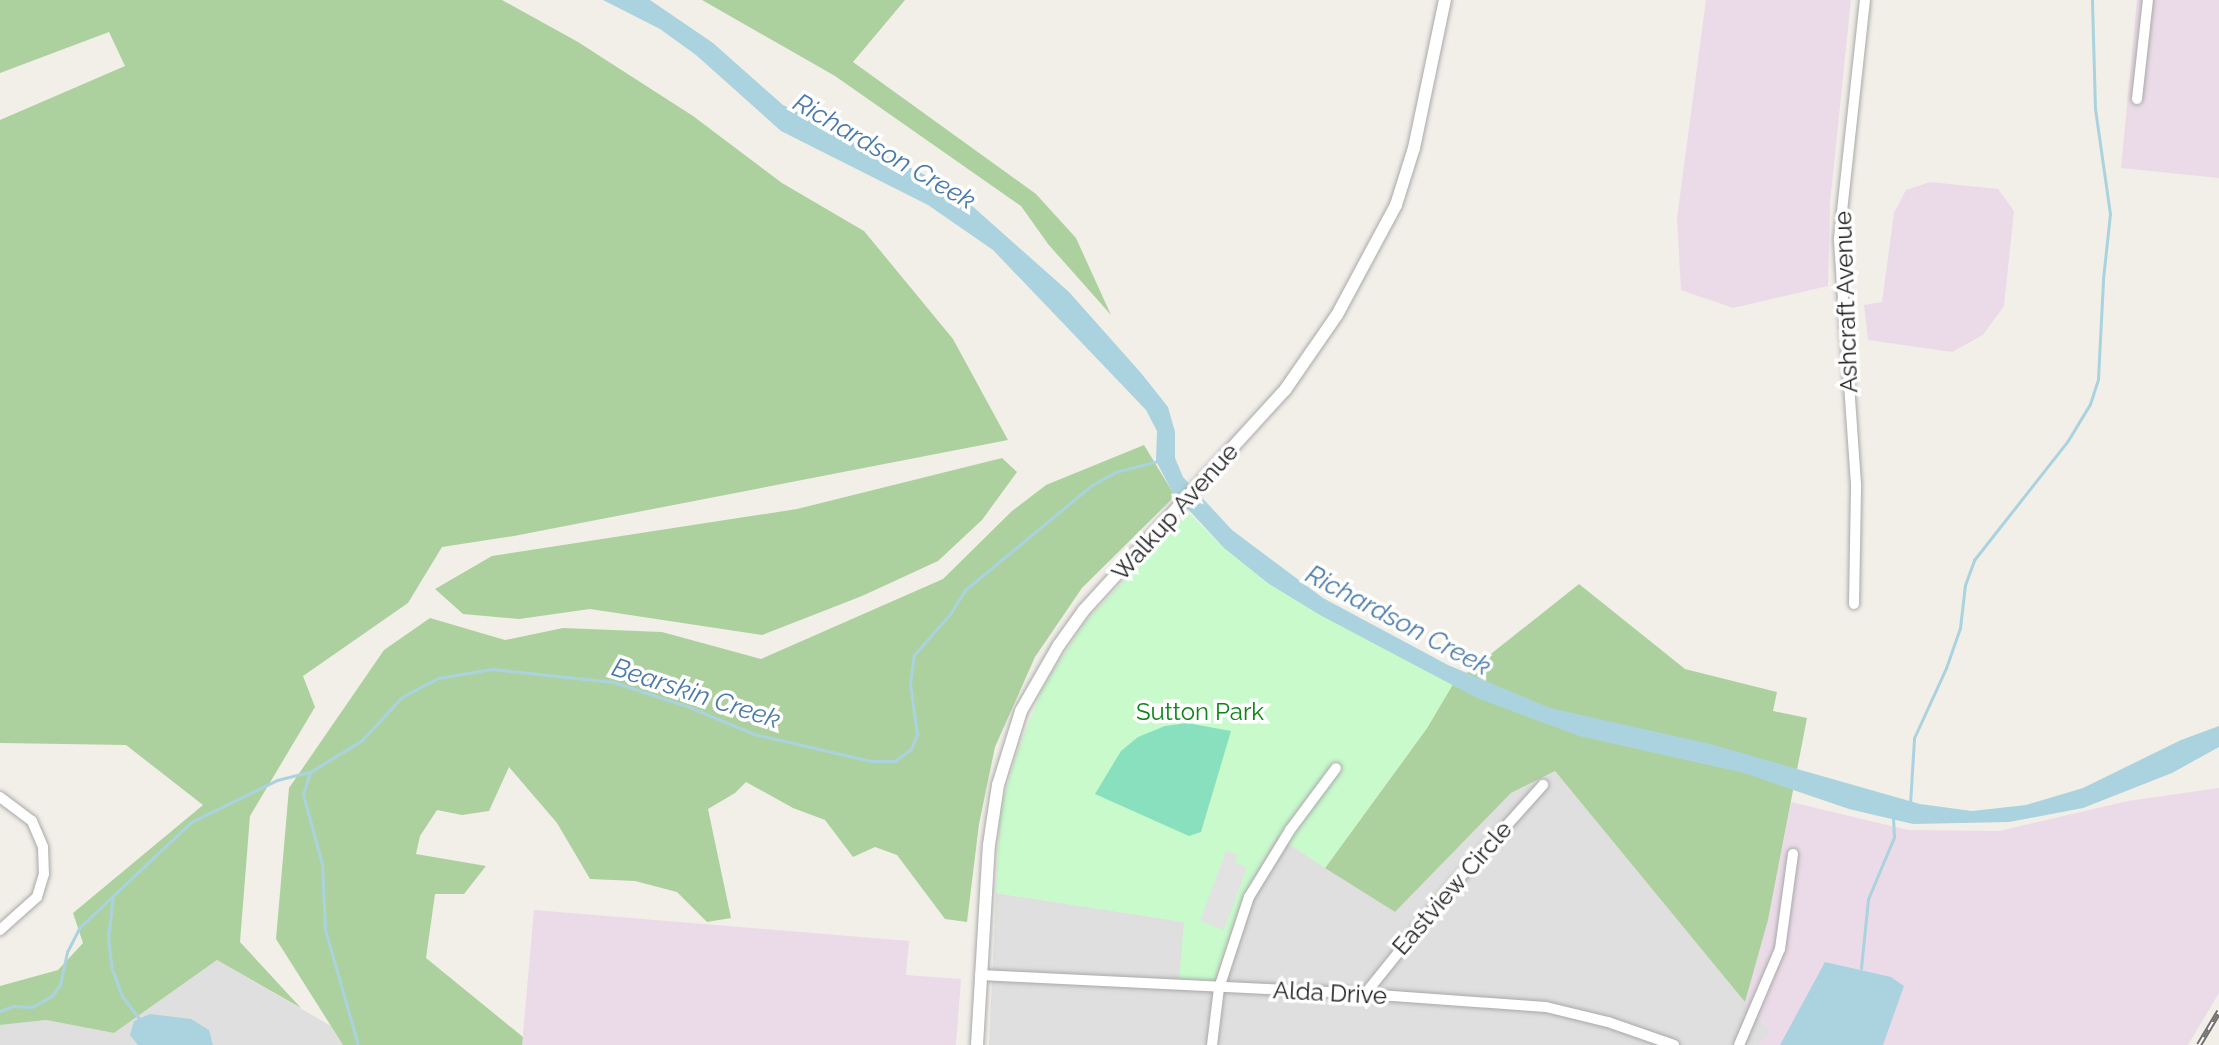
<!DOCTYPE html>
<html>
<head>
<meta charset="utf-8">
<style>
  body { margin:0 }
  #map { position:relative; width:2219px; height:1045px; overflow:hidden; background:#f2efe9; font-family:Raleway,sans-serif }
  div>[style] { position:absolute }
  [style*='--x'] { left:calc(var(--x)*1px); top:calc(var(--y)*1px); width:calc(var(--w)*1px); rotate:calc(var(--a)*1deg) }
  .residential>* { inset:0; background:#e0dfdf }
  .industrial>* { inset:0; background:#ebdbe8 }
  .forest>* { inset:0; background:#add19e }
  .park>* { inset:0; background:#c8facc }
  .pitch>* { inset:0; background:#88e0be }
  .parking>* { inset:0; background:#e2e2e2 }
  .water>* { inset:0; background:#aad3df }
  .stream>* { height:3px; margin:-1.5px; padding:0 1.5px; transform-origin:1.5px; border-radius:1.5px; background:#aad3df }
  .roads { filter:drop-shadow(0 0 2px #a9a9a9) drop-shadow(0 0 2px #a9a9a9) }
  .minor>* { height:10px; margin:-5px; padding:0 5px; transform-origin:5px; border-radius:5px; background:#fff }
  .tertiary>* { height:12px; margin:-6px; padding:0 6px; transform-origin:6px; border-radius:6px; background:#fff }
  .rail>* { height:6px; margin-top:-3px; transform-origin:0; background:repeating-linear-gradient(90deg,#fff 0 9px,#707070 0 18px); box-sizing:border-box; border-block:2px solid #707070 }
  span { translate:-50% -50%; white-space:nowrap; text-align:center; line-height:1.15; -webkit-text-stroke:7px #fff; paint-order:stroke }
  .street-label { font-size:24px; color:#222 }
  .park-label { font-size:24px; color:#0c8416 }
  .water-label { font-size:26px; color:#4a7aab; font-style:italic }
</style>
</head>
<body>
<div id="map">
  <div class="residential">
    <div style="clip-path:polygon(1555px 771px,1771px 1033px,1759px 1045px,989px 1045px,996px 893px,1185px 922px,1214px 982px,1247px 890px,1277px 836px,1395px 912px,1511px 793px)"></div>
    <div style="clip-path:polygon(217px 960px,331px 1026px,343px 1045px,0 1045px,0 1025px,46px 1020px,114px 1033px)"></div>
  </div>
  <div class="industrial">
    <div style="clip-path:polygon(1706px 0,1851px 0,1830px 203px,1828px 286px,1733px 308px,1681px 290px,1677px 218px)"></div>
    <div style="clip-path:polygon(2137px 0,2219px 0,2219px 178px,2121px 168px)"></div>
    <div style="clip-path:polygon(1930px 182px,1998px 189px,2014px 211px,2004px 306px,1983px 335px,1952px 352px,1868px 340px,1864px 305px,1882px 302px,1894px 213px,1906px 190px)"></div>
    <div style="clip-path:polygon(2219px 788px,2219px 993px,2188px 1045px,1759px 1045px,1770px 1033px,1745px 1002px,1768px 920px,1791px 802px,1908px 830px,1999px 831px,2128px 801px)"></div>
    <div style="clip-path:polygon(534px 910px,909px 941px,906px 975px,961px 979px,956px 1045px,522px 1045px)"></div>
  </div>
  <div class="forest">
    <div style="clip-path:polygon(0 0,502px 0,578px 42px,693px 116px,782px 183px,864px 231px,953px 339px,1008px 440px,514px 536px,442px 547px,408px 603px,303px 676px,315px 707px,250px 816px,240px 942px,301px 1008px,217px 960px,114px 1033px,46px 1020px,0 1025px,0 986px,58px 970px,83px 943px,73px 913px,203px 805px,126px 745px,0 743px,0 120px,125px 66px,109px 32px,0 73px)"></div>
    <div style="clip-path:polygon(702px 0,905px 0,853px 62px,1036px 194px,1076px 238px,1111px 315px,1048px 244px,1021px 206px,835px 76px)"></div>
    <div style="clip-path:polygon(1144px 445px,1175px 496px,1082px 588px,1035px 657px,995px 747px,979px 824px,967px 922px,945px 919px,897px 855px,875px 847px,853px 857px,825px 820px,793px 808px,746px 782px,735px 793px,708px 809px,731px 918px,707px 922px,677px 892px,635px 881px,590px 879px,557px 823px,509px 767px,489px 811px,462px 815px,437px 810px,420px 836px,416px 854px,486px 866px,464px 894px,435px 894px,426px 958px,523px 1037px,522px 1045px,343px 1045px,276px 939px,289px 788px,384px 650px,430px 618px,505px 640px,563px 628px,662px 632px,761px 659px,943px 579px,1012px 511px,1046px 485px)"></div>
    <div style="clip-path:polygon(1002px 458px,1017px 472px,982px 520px,938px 561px,862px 596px,762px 635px,590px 609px,519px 619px,463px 614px,435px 589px,492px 556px,797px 509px)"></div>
    <div style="clip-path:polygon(1579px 584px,1685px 669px,1777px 692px,1773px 711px,1807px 718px,1768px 920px,1745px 1002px,1555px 771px,1511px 793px,1395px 912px,1325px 868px,1427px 728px,1453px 684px)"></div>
  </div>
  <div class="park">
    <div style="clip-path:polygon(1188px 512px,1224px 548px,1269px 584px,1453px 684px,1427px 728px,1325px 868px,1277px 836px,1247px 890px,1214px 982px,1179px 981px,1184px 922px,996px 893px,1000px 810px,1017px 752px,1044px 685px,1086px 621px)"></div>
  </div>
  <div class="pitch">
    <div style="clip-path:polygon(1187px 723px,1231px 731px,1201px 832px,1189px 836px,1095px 794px,1121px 751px,1138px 737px,1165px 726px)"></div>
  </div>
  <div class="parking">
    <div style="clip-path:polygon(1226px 851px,1238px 855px,1235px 863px,1247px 867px,1224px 930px,1200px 921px)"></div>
  </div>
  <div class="water">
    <div style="clip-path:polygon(603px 0,650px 0,713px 43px,783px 105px,927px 176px,971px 205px,1069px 292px,1141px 373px,1168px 407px,1175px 432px,1175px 458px,1183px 477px,1232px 530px,1323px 598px,1448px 665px,1550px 708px,1710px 744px,1920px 804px,1972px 811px,2026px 805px,2083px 788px,2181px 740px,2219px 726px,2219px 747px,2172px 773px,2083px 808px,2009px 822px,1913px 824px,1849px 809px,1744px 773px,1579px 736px,1477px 698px,1320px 615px,1269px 584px,1224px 548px,1173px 493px,1156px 461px,1157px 431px,1146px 410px,993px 250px,928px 205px,781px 131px,696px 55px,660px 29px)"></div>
    <div style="clip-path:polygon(1825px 962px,1891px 977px,1904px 986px,1883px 1045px,1780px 1045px)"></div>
    <div style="clip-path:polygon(150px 1014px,191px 1019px,209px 1030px,213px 1045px,138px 1045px,130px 1035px,134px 1021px)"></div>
  </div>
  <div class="stream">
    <div style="--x:1910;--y:804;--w:66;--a:-86.5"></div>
    <div style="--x:1914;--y:738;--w:77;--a:-65.4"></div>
    <div style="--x:1946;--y:668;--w:42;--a:-70.7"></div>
    <div style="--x:1960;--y:628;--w:43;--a:-83.4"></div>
    <div style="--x:1965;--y:585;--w:27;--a:-70"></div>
    <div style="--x:1974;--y:560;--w:150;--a:-51.8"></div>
    <div style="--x:2067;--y:442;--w:44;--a:-58.8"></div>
    <div style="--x:2090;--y:404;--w:26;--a:-72"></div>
    <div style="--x:2098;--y:379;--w:100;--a:-87.1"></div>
    <div style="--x:2103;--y:279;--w:65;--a:-83.9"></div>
    <div style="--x:2110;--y:214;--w:106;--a:-98.1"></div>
    <div style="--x:2095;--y:109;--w:109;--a:-91.6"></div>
    <div style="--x:113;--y:896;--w:42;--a:96.8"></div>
    <div style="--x:108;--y:938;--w:31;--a:83"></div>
    <div style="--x:112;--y:969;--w:29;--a:70"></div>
    <div style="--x:122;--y:996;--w:30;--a:53"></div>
    <div style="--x:1861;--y:968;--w:69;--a:-84.2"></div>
    <div style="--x:1868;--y:899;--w:67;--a:-67.2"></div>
    <div style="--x:1894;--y:837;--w:21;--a:-93"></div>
    <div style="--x:0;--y:1011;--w:14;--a:-21"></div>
    <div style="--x:13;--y:1006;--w:19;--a:3"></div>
    <div style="--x:32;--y:1007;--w:23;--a:-29"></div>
    <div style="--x:52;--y:996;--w:14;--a:-54"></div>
    <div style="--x:60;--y:985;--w:34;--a:-78"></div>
    <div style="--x:67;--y:952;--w:28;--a:-63"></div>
    <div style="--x:80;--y:927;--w:153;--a:-43.4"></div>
    <div style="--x:191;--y:822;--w:96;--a:-26"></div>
    <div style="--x:277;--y:780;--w:34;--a:-14"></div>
    <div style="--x:358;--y:1045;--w:121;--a:-105.9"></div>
    <div style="--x:325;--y:929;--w:65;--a:-92.6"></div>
    <div style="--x:322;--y:864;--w:73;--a:-105.2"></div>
    <div style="--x:303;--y:794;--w:23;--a:-72"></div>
    <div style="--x:310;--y:772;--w:60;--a:-31.3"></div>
    <div style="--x:361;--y:741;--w:60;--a:-47"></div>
    <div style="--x:402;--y:697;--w:41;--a:-27.8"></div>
    <div style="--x:438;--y:678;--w:55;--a:-9.5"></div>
    <div style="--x:492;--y:669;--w:122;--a:6.1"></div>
    <div style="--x:613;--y:682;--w:83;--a:18.2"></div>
    <div style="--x:692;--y:708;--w:67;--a:22.8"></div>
    <div style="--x:754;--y:734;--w:120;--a:13"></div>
    <div style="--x:871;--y:761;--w:24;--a:0"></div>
    <div style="--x:895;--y:761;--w:20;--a:-37"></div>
    <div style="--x:911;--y:749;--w:16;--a:-68"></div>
    <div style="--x:917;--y:734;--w:51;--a:-97.8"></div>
    <div style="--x:910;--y:683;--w:28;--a:-82"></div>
    <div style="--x:914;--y:655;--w:55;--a:-48.7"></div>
    <div style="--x:950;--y:614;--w:28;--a:-58"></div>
    <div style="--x:965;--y:590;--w:165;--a:-39.6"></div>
    <div style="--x:1092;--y:485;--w:26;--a:-29"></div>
    <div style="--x:1115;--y:472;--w:44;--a:-14.3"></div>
  </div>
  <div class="roads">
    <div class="minor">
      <div style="--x:2137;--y:99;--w:100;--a:-83.7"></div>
      <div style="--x:1854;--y:604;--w:120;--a:-89"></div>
      <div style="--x:1856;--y:484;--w:246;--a:-94"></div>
      <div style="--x:1839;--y:239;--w:240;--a:-83.8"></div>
      <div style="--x:0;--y:797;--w:40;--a:37"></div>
      <div style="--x:32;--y:821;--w:28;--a:67"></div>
      <div style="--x:43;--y:847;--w:27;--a:88"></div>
      <div style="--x:44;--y:874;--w:24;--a:107"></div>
      <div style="--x:37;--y:897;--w:50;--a:138.3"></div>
      <div style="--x:980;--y:975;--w:385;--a:2.8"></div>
      <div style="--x:1365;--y:994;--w:181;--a:4.1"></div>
      <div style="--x:1546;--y:1007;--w:64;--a:13.6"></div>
      <div style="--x:1608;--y:1022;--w:70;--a:19.2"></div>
      <div style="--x:1365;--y:994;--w:131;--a:-51.2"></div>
      <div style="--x:1447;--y:892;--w:144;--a:-48.1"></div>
      <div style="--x:1212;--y:1045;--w:57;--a:-83"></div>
      <div style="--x:1219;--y:988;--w:96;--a:-71.8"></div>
      <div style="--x:1249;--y:897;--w:79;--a:-58.5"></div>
      <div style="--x:1290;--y:830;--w:77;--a:-53.4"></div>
      <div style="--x:1739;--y:1045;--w:104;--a:-66.9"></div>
      <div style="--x:1780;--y:949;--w:96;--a:-82.2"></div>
    </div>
    <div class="tertiary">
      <div style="--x:977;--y:1045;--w:200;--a:-86.6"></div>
      <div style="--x:989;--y:845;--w:61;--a:-81.5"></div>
      <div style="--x:998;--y:785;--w:77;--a:-72.7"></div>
      <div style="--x:1021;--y:711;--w:76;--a:-60.1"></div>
      <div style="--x:1059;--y:645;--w:43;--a:-54.5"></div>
      <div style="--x:1084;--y:610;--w:298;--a:-47.6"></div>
      <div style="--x:1285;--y:390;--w:91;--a:-55.3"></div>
      <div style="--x:1337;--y:315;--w:125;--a:-61.8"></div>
      <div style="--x:1396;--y:205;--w:60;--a:-72.5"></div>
      <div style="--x:1414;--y:148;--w:151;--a:-78.2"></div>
    </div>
  </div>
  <div class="rail">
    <div style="--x:2199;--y:1045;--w:39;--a:-59"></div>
  </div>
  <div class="street-label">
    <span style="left:1846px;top:302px;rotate:-92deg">Ashcraft Avenue</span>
    <span style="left:1175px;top:512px;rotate:-48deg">Walkup Avenue</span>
    <span style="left:1452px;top:888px;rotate:-49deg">Eastview Circle</span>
    <span style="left:1330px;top:993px;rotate:3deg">Alda Drive</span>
  </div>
  <div class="park-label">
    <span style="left:1200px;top:712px">Sutton Park</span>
  </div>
  <div class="water-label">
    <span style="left:884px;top:152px;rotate:30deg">Richardson Creek</span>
    <span style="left:1398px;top:621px;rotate:28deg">Richardson Creek</span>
    <span style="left:696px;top:694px;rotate:18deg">Bearskin Creek</span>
  </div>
</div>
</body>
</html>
